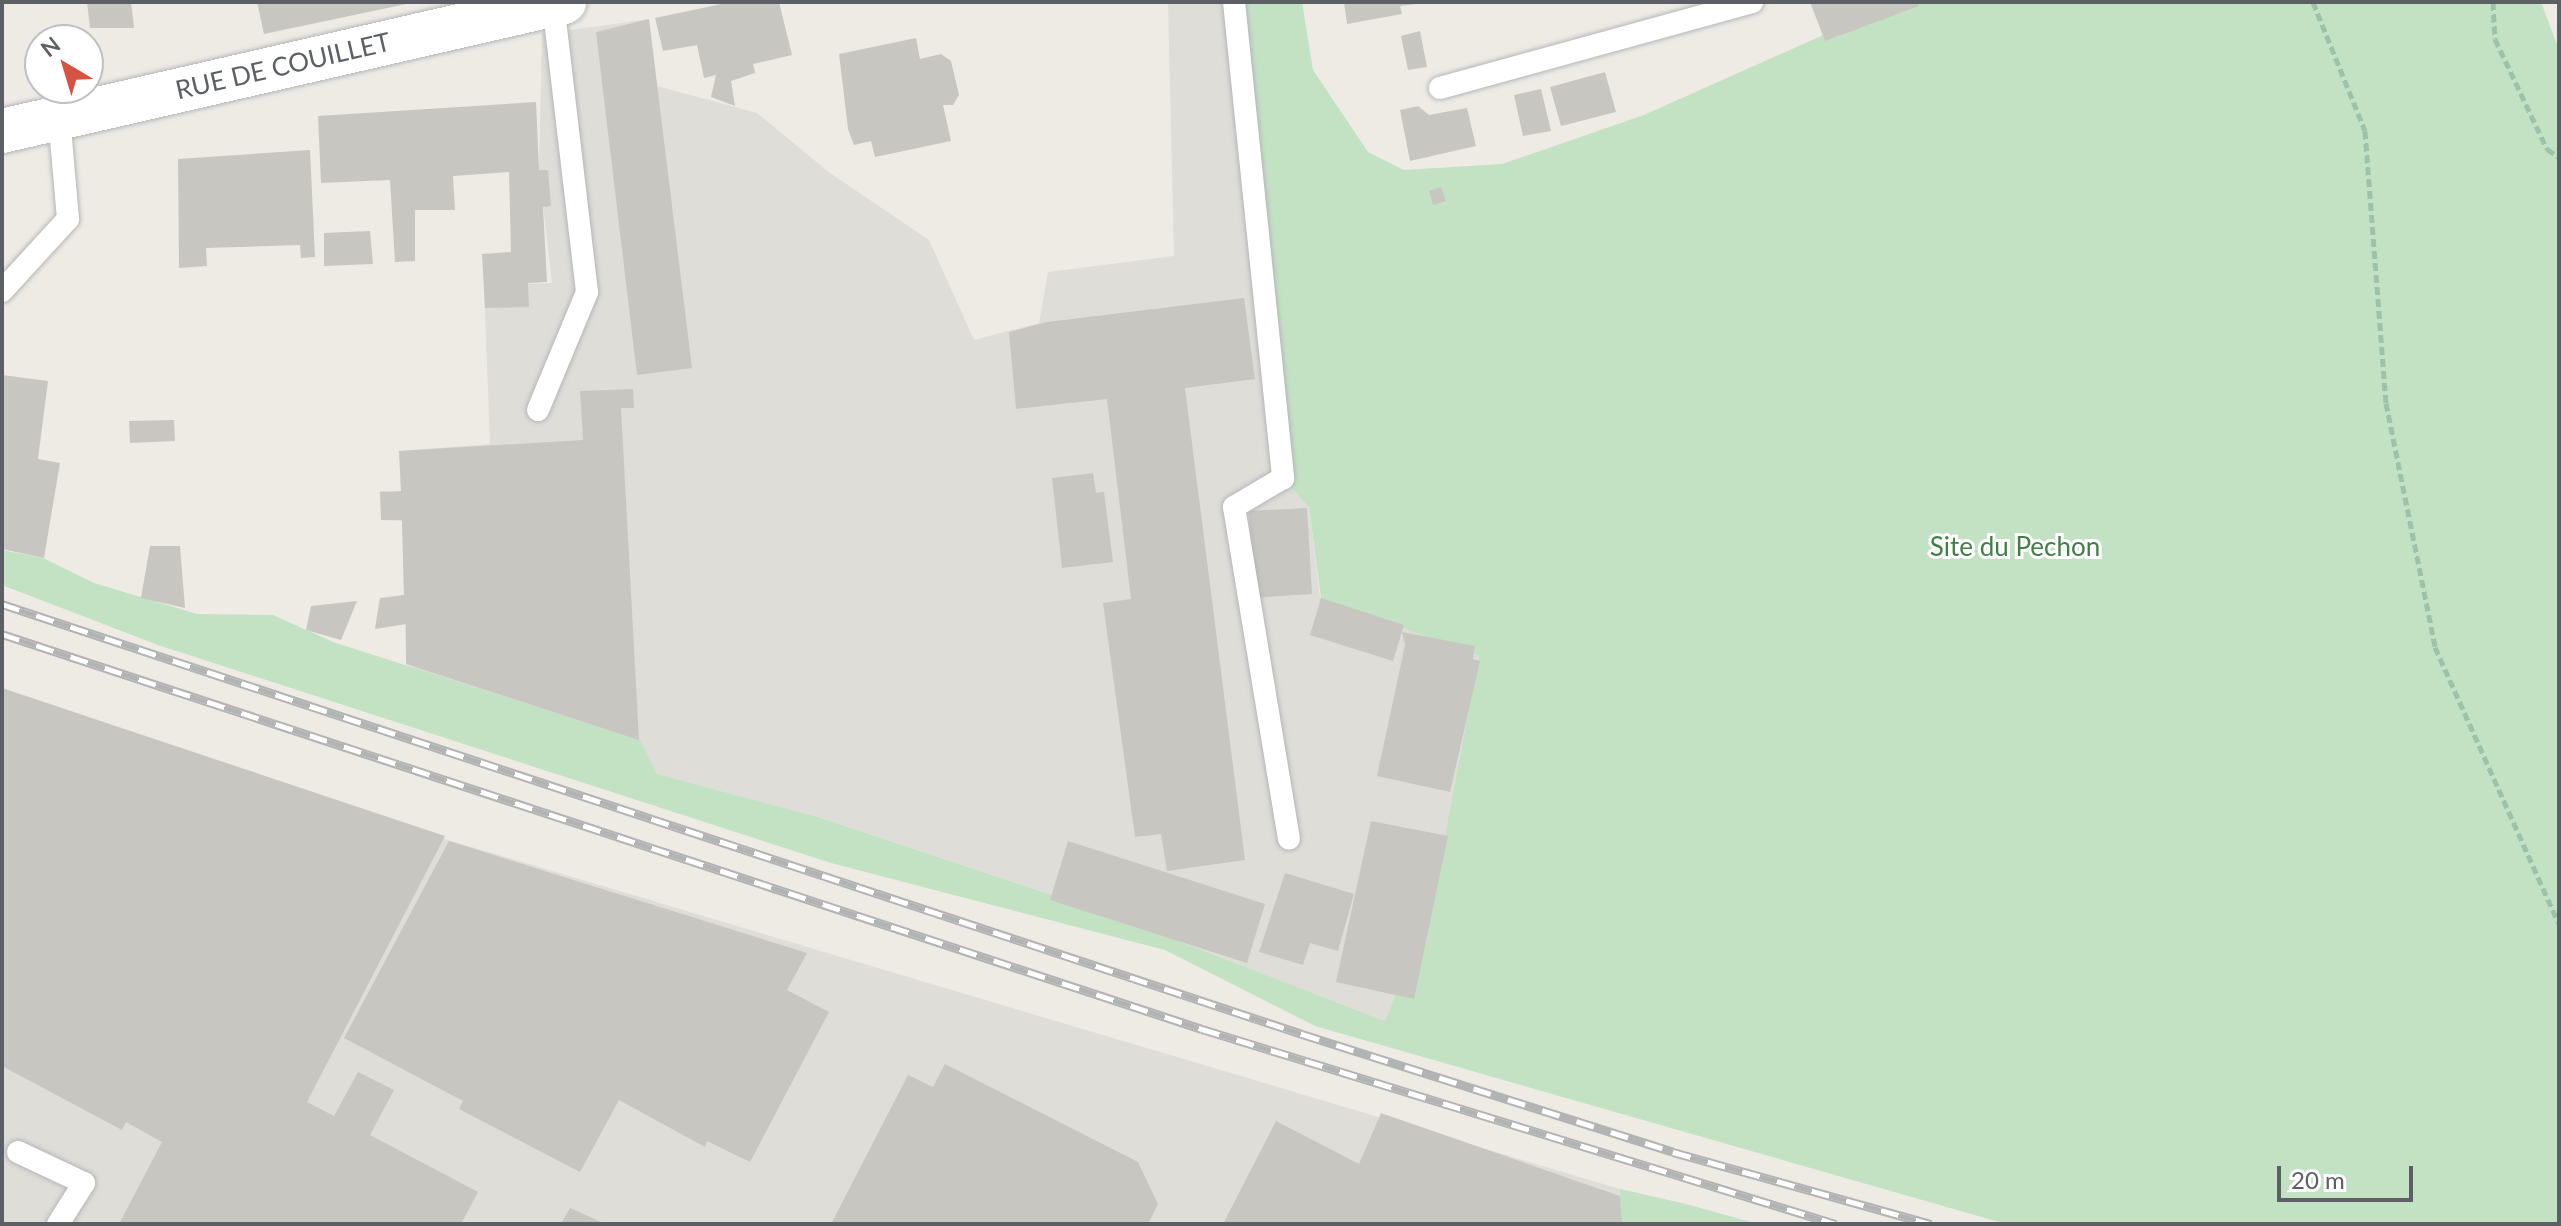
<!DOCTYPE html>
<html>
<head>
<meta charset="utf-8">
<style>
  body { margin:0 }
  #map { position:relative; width:2561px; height:1226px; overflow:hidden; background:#edebe4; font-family:Lato,sans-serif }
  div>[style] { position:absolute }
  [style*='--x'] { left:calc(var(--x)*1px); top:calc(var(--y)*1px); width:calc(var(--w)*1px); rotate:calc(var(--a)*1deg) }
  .industrial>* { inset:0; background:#deddd8 }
  .green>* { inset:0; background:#c3e2c4 }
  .building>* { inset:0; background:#c8c6c0 }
  .path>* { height:5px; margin-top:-2.5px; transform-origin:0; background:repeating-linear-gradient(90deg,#9dc2a9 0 8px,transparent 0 12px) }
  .roads { filter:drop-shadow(0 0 2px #b4b6b9) drop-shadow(0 0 2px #b4b6b9) }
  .service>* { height:22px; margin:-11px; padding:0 11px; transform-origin:11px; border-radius:11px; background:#fff }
  .minor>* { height:44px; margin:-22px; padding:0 22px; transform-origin:22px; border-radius:22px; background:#fff }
  .rail>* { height:9px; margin-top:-4.5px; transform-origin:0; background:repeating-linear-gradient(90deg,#fff 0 18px,#b2b3b3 0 36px); box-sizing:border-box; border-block:2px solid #b2b3b3 }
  span { translate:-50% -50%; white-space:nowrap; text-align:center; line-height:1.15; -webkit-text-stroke:6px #fff; paint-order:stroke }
  .street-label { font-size:26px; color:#5c5f63 }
  .park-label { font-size:26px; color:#3e7f44 }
  .frame { position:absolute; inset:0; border:4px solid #5c5f63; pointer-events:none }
  .north { position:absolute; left:24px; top:24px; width:80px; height:80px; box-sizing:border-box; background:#fff; border:2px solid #bebfc1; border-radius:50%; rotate:322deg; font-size:22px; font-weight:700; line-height:32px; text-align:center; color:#5c5f63 }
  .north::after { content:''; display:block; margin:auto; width:28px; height:36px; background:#d65241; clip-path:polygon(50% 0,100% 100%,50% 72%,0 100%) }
  .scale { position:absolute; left:2277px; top:1166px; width:136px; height:36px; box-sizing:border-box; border:4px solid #5c5f63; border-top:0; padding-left:10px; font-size:24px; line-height:28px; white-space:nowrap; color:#5c5f63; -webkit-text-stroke:6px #fff; paint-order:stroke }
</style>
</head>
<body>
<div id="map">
  <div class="industrial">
    <div style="clip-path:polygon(1168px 2px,1241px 2px,1283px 477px,1309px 507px,1320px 597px,1479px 656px,1432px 903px,1385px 1021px,1109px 914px,818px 817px,657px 774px,406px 664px,405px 624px,375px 629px,380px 599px,404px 595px,402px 521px,382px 520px,380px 491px,401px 492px,399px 451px,490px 444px,484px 285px,552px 283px,539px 170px,542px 34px,649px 19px,657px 86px,757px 113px,830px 173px,929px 240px,974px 340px,1039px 323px,1048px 272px,1174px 256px)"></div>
    <div style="clip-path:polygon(2px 688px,448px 840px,1620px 1189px,1619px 1224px,2px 1224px)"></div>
  </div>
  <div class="green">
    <div style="clip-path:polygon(1241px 2px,1302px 2px,1313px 70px,1368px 152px,1404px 170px,1502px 164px,1644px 115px,1897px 2px,2541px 2px,2559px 50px,2559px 1224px,2006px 1224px,1315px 1026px,1165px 950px,831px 863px,158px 645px,2px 585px,2px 550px,43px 558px,94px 583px,197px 614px,273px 615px,333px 642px,640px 740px,657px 774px,818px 817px,1109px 914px,1385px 1021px,1432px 903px,1479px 656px,1321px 598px,1309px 507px,1283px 478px)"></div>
    <div style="clip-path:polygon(1620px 1189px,1686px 1204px,1758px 1224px,1619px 1224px)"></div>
  </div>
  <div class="building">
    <div style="clip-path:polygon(87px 2px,131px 2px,134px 28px,90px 28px)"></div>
    <div style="clip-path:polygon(257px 2px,410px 2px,411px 3px,264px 34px)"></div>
    <div style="clip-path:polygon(731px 2px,779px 2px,792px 55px,753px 64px,755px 73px,731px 81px,735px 106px,711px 97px,716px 75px,704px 78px,697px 45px,663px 51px,655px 18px)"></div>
    <div style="clip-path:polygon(1344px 2px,1416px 2px,1416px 4px,1400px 6px,1402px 14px,1347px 24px)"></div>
    <div style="clip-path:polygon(1810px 2px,1917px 2px,1919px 6px,1825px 41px)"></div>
    <div style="clip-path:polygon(649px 19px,692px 368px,637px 375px,596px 32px)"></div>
    <div style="clip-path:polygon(1420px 31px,1427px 67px,1408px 70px,1401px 36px)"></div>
    <div style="clip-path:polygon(916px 38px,920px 59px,941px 54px,951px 61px,959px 95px,953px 105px,943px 105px,951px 141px,875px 157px,871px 141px,854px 145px,848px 129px,839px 54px)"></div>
    <div style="clip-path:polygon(1605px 72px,1616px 112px,1561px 126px,1550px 87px)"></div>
    <div style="clip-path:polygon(1541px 89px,1551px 131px,1523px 136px,1514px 95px)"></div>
    <div style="clip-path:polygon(536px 102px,539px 170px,548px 170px,551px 206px,543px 207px,547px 282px,528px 283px,529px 307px,485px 308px,482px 254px,511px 252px,509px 172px,453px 176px,455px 210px,415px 210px,415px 261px,395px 262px,390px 180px,321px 183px,318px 116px)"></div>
    <div style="clip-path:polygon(1418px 106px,1429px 115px,1467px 108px,1476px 146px,1410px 161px,1400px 110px)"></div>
    <div style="clip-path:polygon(310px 150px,315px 257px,301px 258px,300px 245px,206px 248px,207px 266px,179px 268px,178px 159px)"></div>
    <div style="clip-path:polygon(1441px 187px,1446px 201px,1433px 205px,1429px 191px)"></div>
    <div style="clip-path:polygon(370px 231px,373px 264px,324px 266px,324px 233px)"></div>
    <div style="clip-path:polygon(1244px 298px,1255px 379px,1185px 388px,1245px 860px,1167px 871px,1161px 834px,1135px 837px,1103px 603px,1131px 599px,1107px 399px,1016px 409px,1009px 332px,1047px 322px)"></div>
    <div style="clip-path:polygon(2px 375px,48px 381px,38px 459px,60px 463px,44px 558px,2px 549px)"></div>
    <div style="clip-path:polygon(633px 389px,634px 408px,621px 408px,639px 740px,406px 664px,406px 624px,375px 629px,380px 598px,404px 595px,402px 520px,381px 520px,380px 492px,401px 491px,399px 451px,583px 440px,580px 391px)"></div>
    <div style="clip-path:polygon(174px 420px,175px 441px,130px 443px,129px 421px)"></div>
    <div style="clip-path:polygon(1093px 473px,1096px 493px,1104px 492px,1113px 562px,1062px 568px,1052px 478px)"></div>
    <div style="clip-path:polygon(1307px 508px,1312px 594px,1253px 598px,1249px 511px)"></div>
    <div style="clip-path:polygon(150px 546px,180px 546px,185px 608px,141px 598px)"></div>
    <div style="clip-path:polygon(1321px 598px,1404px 625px,1393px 661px,1310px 635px)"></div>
    <div style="clip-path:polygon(357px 601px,341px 640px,306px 630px,311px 606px)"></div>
    <div style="clip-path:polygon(1402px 632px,1475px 646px,1473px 659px,1480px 661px,1450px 792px,1377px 776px,1405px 645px)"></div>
    <div style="clip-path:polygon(2px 688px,445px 836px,307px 1102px,334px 1116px,358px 1072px,394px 1090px,370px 1135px,478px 1192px,461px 1224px,119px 1224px,162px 1142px,126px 1122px,122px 1130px,2px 1066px)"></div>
    <div style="clip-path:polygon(1371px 821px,1448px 836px,1414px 999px,1336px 982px)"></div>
    <div style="clip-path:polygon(449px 841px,807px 953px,787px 990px,829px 1012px,750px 1162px,707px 1141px,705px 1147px,619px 1100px,580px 1172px,459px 1109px,463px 1101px,344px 1038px)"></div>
    <div style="clip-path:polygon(1068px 841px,1265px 904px,1247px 963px,1050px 900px)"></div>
    <div style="clip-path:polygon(1285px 873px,1354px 894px,1338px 951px,1310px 943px,1303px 965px,1259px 952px)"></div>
    <div style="clip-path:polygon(945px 1064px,1138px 1162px,1158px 1204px,1148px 1224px,831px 1224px,908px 1075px,933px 1087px)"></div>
    <div style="clip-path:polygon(1381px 1113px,1620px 1196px,1622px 1224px,1223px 1224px,1276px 1121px,1359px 1164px)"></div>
    <div style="clip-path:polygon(570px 1208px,597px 1220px,605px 1224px,561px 1224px)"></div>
  </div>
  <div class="path">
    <div style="--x:2313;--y:2;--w:139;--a:68"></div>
    <div style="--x:2365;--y:131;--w:273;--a:85.6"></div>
    <div style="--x:2386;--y:403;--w:249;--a:78.6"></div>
    <div style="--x:2435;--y:647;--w:303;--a:65.9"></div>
    <div style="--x:2493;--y:2;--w:37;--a:87"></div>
    <div style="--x:2495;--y:39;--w:122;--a:64.7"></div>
    <div style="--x:2547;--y:149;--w:14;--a:34"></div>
  </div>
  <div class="roads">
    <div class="service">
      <div style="--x:1234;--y:2;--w:479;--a:84.1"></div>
      <div style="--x:1283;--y:478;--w:57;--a:149.4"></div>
      <div style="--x:1234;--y:507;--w:336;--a:80.6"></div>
      <div style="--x:1440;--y:88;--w:324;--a:-15.4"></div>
      <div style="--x:2;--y:291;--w:98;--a:-47.5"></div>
      <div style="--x:68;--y:219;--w:102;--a:-95"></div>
      <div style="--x:538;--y:410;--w:128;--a:-67.4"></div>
      <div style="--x:587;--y:292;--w:290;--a:-96.7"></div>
      <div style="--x:18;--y:1152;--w:73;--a:25.2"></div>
      <div style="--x:84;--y:1183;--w:49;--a:122.4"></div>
    </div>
    <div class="minor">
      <div style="--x:2;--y:131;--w:577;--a:-12.93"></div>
    </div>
  </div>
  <div class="rail">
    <div style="--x:2;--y:604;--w:1369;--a:18.3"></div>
    <div style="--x:1302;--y:1034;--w:389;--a:17.6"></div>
    <div style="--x:1673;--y:1152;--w:268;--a:15.6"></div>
    <div style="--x:2;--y:634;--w:1263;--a:18.22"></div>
    <div style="--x:1202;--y:1029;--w:663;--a:17.1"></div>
  </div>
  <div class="street-label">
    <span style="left:283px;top:66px;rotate:-13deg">RUE DE COUILLET</span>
  </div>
  <div class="park-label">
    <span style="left:2015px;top:547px">Site du Pechon</span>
  </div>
  <div class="frame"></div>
  <div class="north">N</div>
  <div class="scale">20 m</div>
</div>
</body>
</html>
